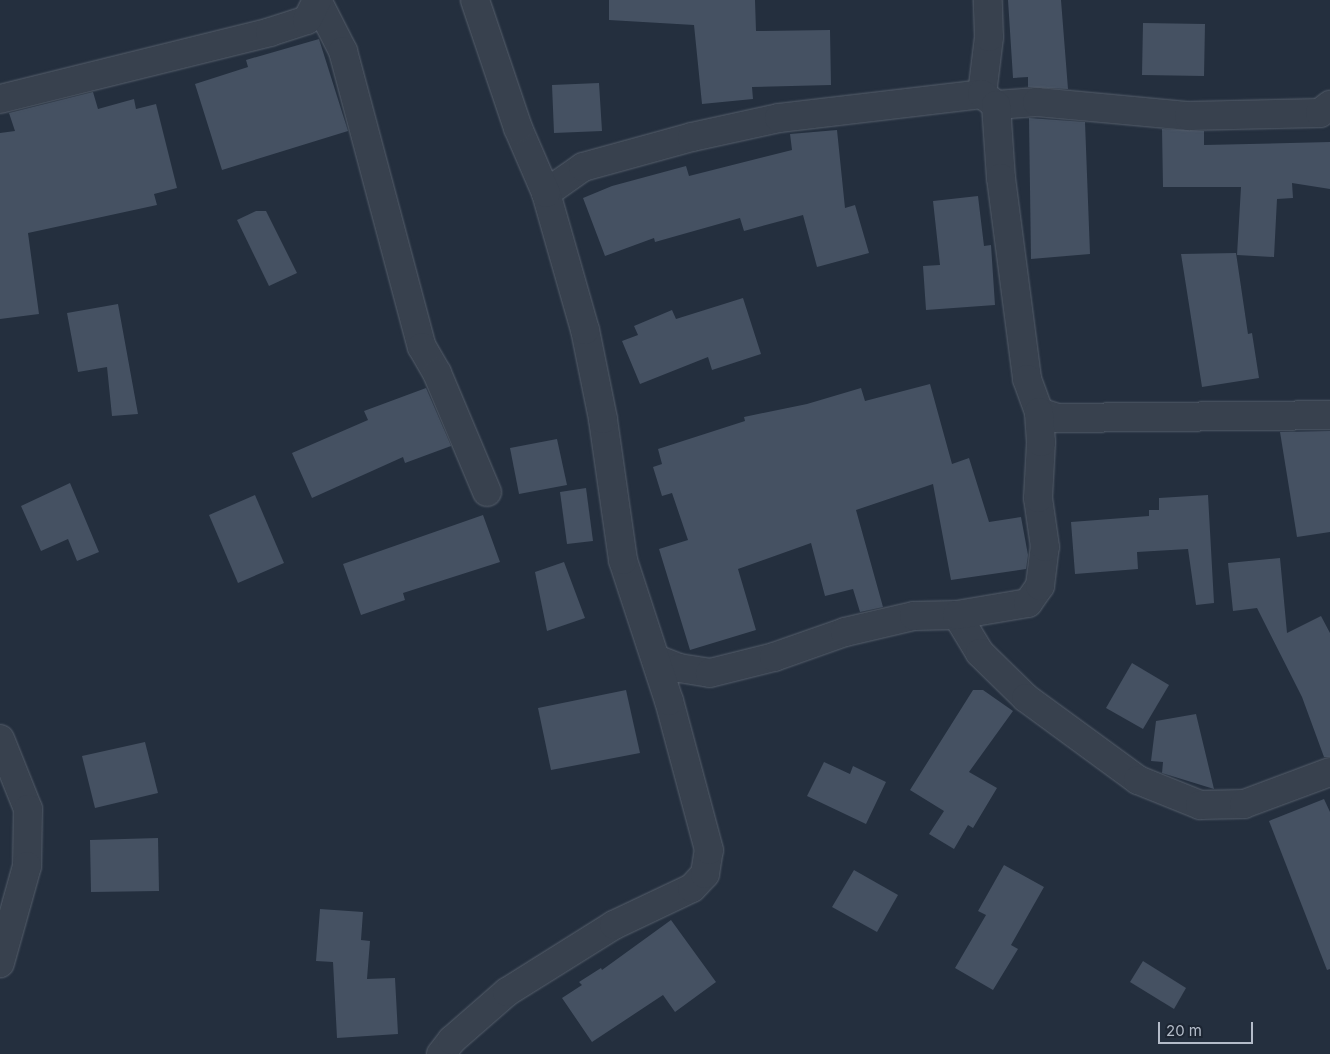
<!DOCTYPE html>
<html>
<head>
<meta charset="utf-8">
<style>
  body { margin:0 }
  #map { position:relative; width:1330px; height:1054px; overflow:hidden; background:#242f3e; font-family:Inter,sans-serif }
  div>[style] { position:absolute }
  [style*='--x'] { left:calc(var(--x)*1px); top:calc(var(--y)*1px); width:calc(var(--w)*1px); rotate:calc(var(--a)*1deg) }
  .building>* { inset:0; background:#455162 }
  .roads { filter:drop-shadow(0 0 1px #565f6c) drop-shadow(0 0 1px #565f6c) }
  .minor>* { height:28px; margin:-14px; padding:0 14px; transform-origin:14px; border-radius:14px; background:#38414e }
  span { translate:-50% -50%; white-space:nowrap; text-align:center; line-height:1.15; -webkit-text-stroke:4px #1d2633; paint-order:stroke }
  .scale { position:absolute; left:1158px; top:1022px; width:95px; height:22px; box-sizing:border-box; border:2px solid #b4bcc9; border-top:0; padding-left:6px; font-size:15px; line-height:18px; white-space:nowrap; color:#b4bcc9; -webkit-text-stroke:4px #1d2633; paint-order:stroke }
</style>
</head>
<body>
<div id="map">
  <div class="building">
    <div style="clip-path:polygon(609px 0,755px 0,756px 31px,830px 30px,831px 85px,752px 87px,753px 99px,702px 104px,694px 25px,609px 20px)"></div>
    <div style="clip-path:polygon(1008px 0,1061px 0,1068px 89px,1028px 87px,1028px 77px,1013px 78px)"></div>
    <div style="clip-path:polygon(1143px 23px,1205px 24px,1204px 76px,1142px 75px)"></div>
    <div style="clip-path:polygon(319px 39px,348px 131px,222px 170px,195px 84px,248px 67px,246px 60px)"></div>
    <div style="clip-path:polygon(599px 83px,602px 131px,554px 133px,552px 85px)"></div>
    <div style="clip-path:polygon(93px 92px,98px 109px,134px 99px,136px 109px,156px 104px,177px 188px,154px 194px,157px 205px,28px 233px,39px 314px,0 319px,0 133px,15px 131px,9px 113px)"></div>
    <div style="clip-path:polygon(1029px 118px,1085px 122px,1090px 254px,1031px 259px)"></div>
    <div style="clip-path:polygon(1162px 129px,1204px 131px,1204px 145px,1330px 142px,1330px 189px,1292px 183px,1293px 198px,1277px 199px,1274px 257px,1237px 255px,1241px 187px,1163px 187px)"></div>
    <div style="clip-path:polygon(837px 130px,845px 208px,855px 205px,869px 253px,817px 267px,803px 215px,744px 231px,740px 218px,655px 242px,654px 238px,605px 256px,583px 198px,612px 186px,686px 166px,689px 176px,792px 150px,790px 134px)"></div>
    <div style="clip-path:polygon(978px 196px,984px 246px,991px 245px,995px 305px,926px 310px,923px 266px,940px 265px,933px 201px)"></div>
    <div style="clip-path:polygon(256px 211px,266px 211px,297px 273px,269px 286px,237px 220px)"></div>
    <div style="clip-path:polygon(1236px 253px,1248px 334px,1252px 333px,1259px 378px,1202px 387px,1181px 254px)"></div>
    <div style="clip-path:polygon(743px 298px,761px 354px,712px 370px,708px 357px,640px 384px,622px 341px,638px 335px,634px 326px,672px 310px,676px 319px)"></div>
    <div style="clip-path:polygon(118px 304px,138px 414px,112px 416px,107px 367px,78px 372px,67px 313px)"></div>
    <div style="clip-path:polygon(930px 384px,952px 464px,969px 458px,989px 522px,1021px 517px,1028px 555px,1026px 569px,951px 580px,933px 484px,856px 510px,883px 607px,860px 612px,853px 589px,825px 596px,811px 543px,738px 569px,756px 630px,690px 650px,659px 549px,688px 540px,672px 493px,662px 496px,653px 467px,662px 464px,658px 449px,745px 421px,744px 417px,807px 404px,861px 388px,865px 401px)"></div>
    <div style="clip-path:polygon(426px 388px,451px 446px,405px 463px,403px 457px,312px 498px,292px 453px,368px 420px,364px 411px)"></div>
    <div style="clip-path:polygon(1330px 431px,1330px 532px,1297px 537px,1280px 432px)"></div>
    <div style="clip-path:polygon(557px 439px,567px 485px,519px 494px,510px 448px)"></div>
    <div style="clip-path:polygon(70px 483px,99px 552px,77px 561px,68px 539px,41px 551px,21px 506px)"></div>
    <div style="clip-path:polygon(586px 488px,593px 541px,567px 544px,560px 492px)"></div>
    <div style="clip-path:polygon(255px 495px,284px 563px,238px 583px,209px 515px)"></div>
    <div style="clip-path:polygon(1208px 495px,1214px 603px,1196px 605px,1188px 549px,1137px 552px,1138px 569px,1075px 574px,1071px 522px,1149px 516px,1149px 510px,1159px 510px,1159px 498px)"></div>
    <div style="clip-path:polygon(483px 515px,500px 562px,403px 593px,405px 600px,361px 615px,343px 564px)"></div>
    <div style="clip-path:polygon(1280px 558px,1287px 633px,1321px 616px,1330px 633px,1330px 757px,1324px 757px,1302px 697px,1257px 608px,1233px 611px,1228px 563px)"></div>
    <div style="clip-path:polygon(564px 562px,585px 618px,547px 631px,535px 572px)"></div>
    <div style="clip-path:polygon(1132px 663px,1169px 685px,1143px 729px,1106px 708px)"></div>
    <div style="clip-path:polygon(626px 690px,640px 753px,551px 770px,538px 708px)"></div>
    <div style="clip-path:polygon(973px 690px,983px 690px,1013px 711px,969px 772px,997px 788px,973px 828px,968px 825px,954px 849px,929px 834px,944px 811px,910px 790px)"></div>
    <div style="clip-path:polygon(1196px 714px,1214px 789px,1162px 773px,1163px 762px,1151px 761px,1156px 721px)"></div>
    <div style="clip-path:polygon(145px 742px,158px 793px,95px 808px,82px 756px)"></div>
    <div style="clip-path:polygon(824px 762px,850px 774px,853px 766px,886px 782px,866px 824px,807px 796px)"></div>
    <div style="clip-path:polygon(1324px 799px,1330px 812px,1330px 969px,1327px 970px,1269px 821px)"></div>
    <div style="clip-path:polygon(158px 838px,159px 891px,91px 892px,90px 840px)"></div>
    <div style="clip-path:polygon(1004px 865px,1044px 887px,1011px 945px,1018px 949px,993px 990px,955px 968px,986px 915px,978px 911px)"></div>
    <div style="clip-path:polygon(854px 870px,898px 895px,877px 932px,832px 907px)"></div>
    <div style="clip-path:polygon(320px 909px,363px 912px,361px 940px,370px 941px,367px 979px,395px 978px,398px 1034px,337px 1038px,333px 962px,316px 961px)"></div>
    <div style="clip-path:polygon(671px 920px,716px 982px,675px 1012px,663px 995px,592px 1042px,562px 998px,582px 985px,579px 982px,601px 968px,602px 970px)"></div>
    <div style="clip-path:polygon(1143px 961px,1186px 988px,1174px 1009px,1130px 982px)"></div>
  </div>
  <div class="roads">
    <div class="minor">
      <div style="--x:317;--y:0;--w:57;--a:63"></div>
      <div style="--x:343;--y:51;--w:306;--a:75.1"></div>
      <div style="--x:422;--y:347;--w:30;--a:60"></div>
      <div style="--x:437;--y:373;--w:129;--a:67.2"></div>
      <div style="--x:982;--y:94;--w:57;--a:-83"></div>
      <div style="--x:989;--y:37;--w:37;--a:-92"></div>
      <div style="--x:0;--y:99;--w:278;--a:-13.9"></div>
      <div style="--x:270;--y:32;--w:39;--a:-18"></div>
      <div style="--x:307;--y:20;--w:22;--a:-63"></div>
      <div style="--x:996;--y:105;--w:41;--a:-4.2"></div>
      <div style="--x:1037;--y:102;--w:153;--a:5.3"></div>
      <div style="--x:1189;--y:116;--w:131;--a:-1.3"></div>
      <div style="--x:1320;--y:113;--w:13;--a:-39"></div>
      <div style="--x:546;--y:193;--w:45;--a:-35.1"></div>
      <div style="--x:583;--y:167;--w:113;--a:-15.4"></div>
      <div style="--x:692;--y:137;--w:89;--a:-12.3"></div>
      <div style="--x:779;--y:118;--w:204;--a:-6.7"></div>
      <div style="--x:982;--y:94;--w:18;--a:38"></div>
      <div style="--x:996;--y:105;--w:73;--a:86.1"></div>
      <div style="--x:1001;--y:178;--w:203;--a:82.6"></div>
      <div style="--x:1027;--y:379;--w:35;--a:70"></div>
      <div style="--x:1039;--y:412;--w:19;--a:18"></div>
      <div style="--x:1057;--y:418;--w:273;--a:-0.6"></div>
      <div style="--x:957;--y:615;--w:44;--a:58.8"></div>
      <div style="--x:980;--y:653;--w:64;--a:44.4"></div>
      <div style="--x:1026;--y:698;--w:139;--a:36.2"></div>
      <div style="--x:1138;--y:780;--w:67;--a:22"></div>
      <div style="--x:1200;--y:805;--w:44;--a:-1.3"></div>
      <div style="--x:1244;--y:804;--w:92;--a:-20.4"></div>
      <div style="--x:656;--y:659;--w:25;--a:21"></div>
      <div style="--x:679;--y:668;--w:31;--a:9"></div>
      <div style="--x:710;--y:673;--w:66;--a:-14"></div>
      <div style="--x:774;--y:657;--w:75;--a:-19.4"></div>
      <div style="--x:845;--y:632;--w:71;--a:-13.1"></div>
      <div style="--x:914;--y:616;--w:43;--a:-1.3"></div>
      <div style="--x:957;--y:615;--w:72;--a:-9.6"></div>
      <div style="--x:1028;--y:603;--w:21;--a:-55"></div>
      <div style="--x:1040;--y:586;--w:39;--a:-83"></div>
      <div style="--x:1045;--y:547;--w:49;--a:-98.1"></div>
      <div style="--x:1038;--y:498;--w:56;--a:-86.9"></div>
      <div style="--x:1041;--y:442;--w:30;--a:-94"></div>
      <div style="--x:0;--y:739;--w:75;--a:68.2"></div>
      <div style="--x:28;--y:809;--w:57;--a:91"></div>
      <div style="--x:27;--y:866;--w:101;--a:105.6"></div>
      <div style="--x:441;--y:1054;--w:18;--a:-52"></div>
      <div style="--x:452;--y:1040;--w:73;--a:-41.1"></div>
      <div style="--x:507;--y:992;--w:126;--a:-32.1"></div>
      <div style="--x:614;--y:925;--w:86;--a:-25.4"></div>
      <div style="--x:692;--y:888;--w:19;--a:-47"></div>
      <div style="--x:705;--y:874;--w:24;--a:-81"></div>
      <div style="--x:709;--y:850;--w:154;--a:-105"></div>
      <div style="--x:669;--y:701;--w:148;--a:-108.1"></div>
      <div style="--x:623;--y:560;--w:142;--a:-98.1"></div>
      <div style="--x:603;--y:419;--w:91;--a:-101.4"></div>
      <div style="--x:585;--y:330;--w:142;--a:-105.9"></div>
      <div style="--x:546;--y:193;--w:71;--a:-113.3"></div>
      <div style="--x:518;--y:128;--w:135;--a:-108.6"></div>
    </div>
  </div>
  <div class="scale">20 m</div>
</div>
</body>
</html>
